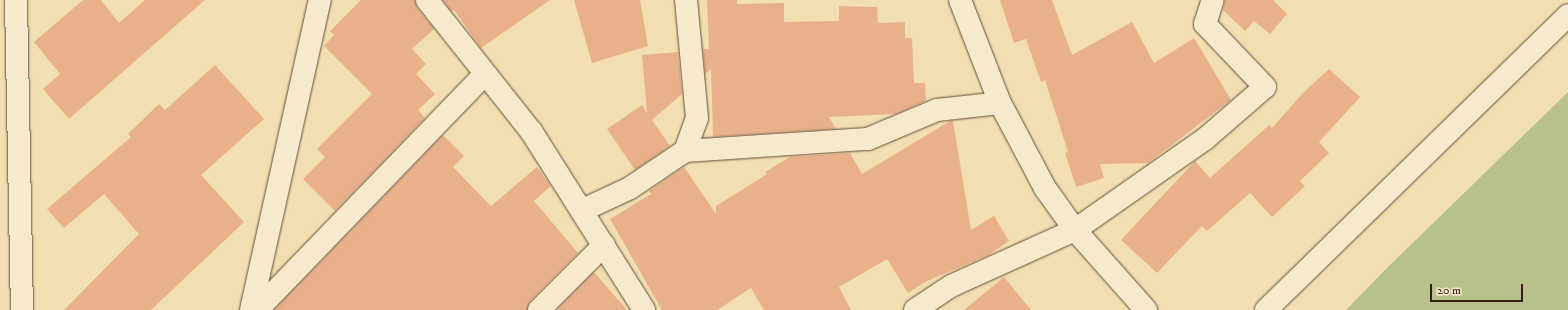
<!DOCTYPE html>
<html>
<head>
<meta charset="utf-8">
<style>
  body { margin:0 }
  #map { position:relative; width:1568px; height:310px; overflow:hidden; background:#f2dfb1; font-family:"IM FELL DW Pica",serif }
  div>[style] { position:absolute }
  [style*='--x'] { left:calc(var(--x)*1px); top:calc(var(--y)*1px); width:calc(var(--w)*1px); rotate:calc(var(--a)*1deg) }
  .green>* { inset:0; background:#b9c28d }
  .building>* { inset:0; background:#e9b08c }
  .roads { filter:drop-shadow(0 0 1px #634d39) drop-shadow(0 0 1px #634d39) }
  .minor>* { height:22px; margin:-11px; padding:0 11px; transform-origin:11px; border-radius:11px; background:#f7eacc }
  .tertiary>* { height:22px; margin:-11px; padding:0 11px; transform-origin:11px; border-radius:11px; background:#f7eacc }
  span { translate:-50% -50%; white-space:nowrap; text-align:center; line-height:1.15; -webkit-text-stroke:3.5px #f7eacc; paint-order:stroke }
  .scale { position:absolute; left:1430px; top:284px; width:93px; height:18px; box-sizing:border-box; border:2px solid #331c11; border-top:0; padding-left:5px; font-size:12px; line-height:14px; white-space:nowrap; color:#331c11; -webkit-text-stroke:3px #f7eacc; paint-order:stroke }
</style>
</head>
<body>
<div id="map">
  <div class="green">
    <div style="clip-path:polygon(1568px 92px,1568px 310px,1346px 310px,1388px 267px)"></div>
  </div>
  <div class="building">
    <div style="clip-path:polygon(83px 0,101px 0,119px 23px,145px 0,205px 0,69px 119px,43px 89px,60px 74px,34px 42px)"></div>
    <div style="clip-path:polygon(361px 0,415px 0,417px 8px,434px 29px,412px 49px,426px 64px,416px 74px,435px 94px,418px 110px,425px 118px,335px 211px,303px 179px,325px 157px,317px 149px,372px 94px,324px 46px,334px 35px,330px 31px)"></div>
    <div style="clip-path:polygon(443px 0,550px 0,481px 48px,454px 10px,452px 12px)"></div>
    <div style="clip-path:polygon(574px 0,640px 0,648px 46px,592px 63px)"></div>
    <div style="clip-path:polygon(707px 0,737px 0,737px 4px,784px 3px,784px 22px,839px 21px,839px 6px,877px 7px,878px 23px,905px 22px,905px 38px,912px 38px,914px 83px,925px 83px,926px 101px,896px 114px,829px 117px,836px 129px,713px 137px,711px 69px,705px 74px,703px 49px,709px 49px)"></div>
    <div style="clip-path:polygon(1000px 0,1052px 0,1072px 55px,1132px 22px,1154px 63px,1194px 38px,1231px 100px,1148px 163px,1100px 164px,1104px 178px,1076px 187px,1065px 153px,1068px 152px,1045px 80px,1041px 82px,1026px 39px,1014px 43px)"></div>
    <div style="clip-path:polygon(1225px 0,1273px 0,1287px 14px,1270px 34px,1254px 21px,1245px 31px,1223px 10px)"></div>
    <div style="clip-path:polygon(678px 52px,682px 94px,652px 120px,670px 146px,635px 170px,607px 129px,642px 105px,647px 113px,642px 55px)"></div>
    <div style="clip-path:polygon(215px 65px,264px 119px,201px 175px,244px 222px,151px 310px,64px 310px,139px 234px,104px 194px,64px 228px,47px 209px,131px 137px,128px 134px,159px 104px,165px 110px)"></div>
    <div style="clip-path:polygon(1329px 69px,1360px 97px,1319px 142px,1329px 153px,1300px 181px,1305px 186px,1272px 217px,1250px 193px,1207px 231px,1202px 226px,1157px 273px,1121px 240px,1195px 161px,1210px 178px,1269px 125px,1272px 128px,1303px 93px)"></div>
    <div style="clip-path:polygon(950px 121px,953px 121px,971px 230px,994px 216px,1009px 241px,987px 256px,927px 281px,908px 293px,887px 259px,839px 287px,851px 310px,764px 310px,751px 288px,717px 310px,662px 310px,610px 219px,651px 194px,649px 191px,684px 167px,716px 214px,716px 206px,767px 174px,765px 172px,790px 157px,850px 153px,862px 174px)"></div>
    <div style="clip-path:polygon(443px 135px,464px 156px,453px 167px,491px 206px,537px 167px,551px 186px,534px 201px,578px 253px,530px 301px,527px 310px,274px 310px)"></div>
    <div style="clip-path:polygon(594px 272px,627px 310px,557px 310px)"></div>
    <div style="clip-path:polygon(1004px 277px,1031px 310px,964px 310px)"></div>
  </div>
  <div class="roads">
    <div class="minor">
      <div style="--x:427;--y:0;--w:167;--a:51.6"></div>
      <div style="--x:531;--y:131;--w:212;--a:57.7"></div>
      <div style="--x:685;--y:151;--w:183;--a:-3.8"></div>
      <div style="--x:868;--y:139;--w:75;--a:-22.8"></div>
      <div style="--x:937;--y:110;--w:63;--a:-6.3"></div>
      <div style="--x:583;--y:210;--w:52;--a:-25.1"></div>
      <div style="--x:630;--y:188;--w:66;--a:-33.9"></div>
      <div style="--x:685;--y:151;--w:35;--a:-70"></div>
      <div style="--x:697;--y:118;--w:119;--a:-95.3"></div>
      <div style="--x:251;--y:310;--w:318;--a:-77.5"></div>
      <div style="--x:257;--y:310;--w:328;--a:-46"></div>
      <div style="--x:539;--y:310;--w:92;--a:-45"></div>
      <div style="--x:915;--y:310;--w:43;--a:-33.7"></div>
      <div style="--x:951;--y:286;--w:136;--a:-24.3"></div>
      <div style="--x:1075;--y:230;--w:159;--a:-35"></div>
      <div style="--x:1205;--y:139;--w:79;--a:-40.9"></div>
      <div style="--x:1265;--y:87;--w:87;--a:-133.6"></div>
      <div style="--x:1205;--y:24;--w:25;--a:-72"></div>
    </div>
    <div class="tertiary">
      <div style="--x:16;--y:0;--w:310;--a:88.9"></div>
      <div style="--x:960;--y:0;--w:110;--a:68.8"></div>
      <div style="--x:1000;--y:103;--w:96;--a:62.1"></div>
      <div style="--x:1045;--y:188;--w:52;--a:54.5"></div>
      <div style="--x:1075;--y:230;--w:107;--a:48.4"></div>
      <div style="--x:1266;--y:310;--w:422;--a:-44.3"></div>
    </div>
  </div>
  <div class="scale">20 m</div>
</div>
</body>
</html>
